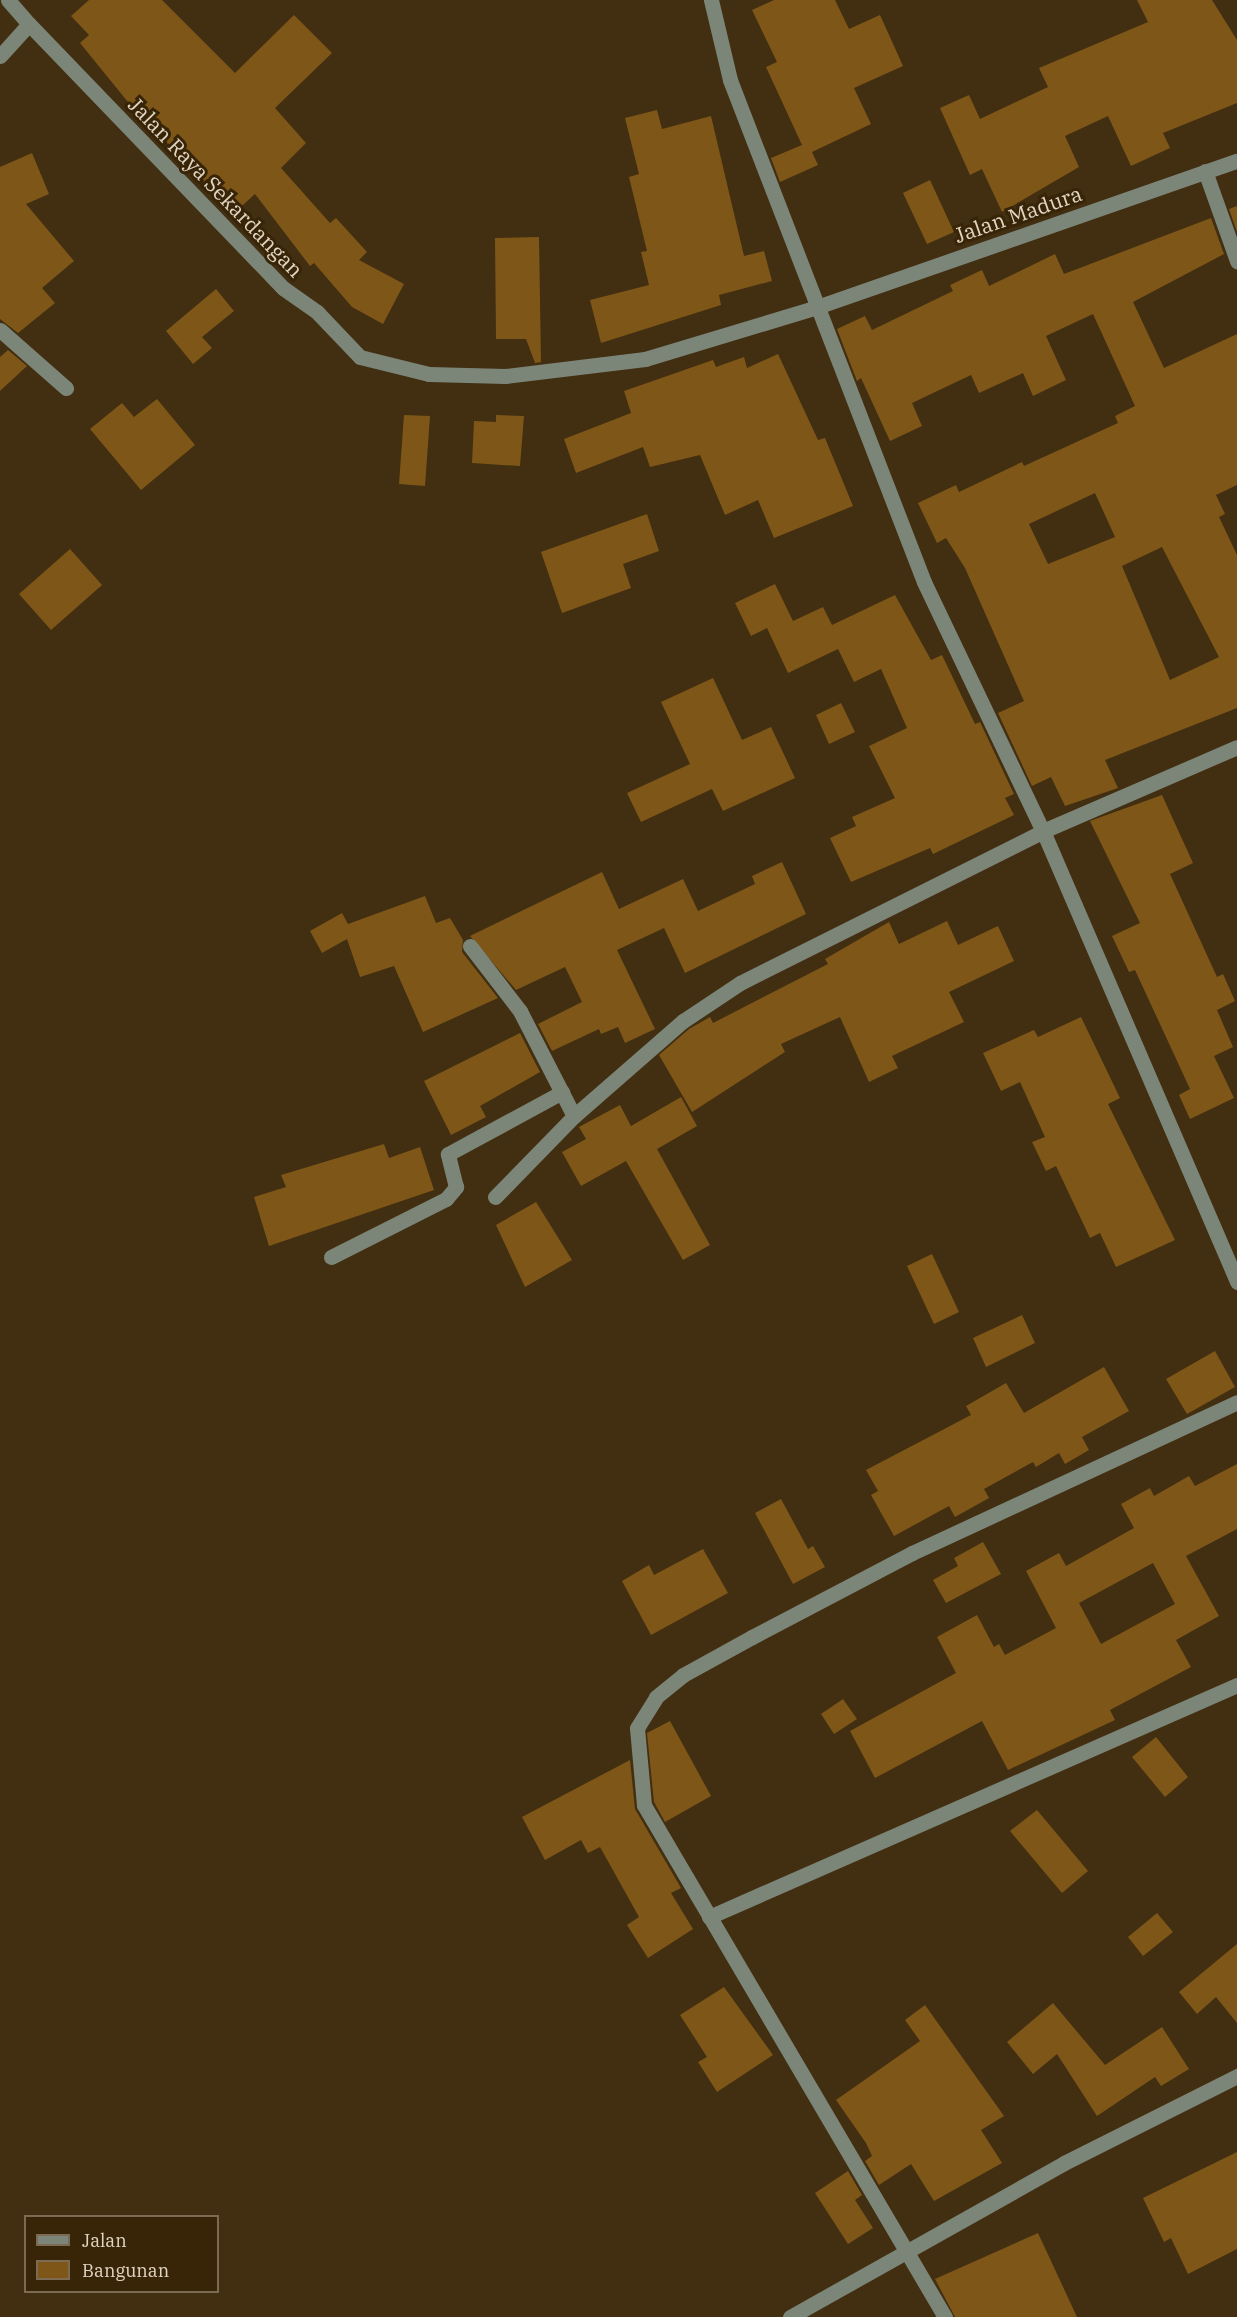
<!DOCTYPE html>
<html>
<head>
<meta charset="utf-8">
<style>
  body { margin:0 }
  #map { position:relative; width:1237px; height:2317px; overflow:hidden; background:#422e11; font-family:"IBM Plex Serif",serif }
  div>[style] { position:absolute }
  [style*='--x'] { left:calc(var(--x)*1px); top:calc(var(--y)*1px); width:calc(var(--w)*1px); rotate:calc(var(--a)*1deg) }
  .building>* { inset:0; background:#7e5718 }
  .minor>* { height:15px; margin:-7.5px; padding:0 7.5px; transform-origin:7.5px; border-radius:7.5px; background:#7c8678 }
  span { translate:-50% -50%; white-space:nowrap; text-align:center; line-height:1.15; -webkit-text-stroke:6px #382406; paint-order:stroke }
  .street-label { font-size:21px; color:#e1d5c4 }
  .legend { position:absolute; left:24px; top:2215px; width:195px; height:78px; box-sizing:border-box; background:#382406; border:2px solid #7c6b52; margin:0; padding:8px 10px; list-style:none; font-size:18px; color:#e1d5c4 }
  .legend li { display:flex; align-items:center; gap:12px; height:30px }
  .legend b { width:30px; border:2px solid #7c6b52 }
</style>
</head>
<body>
<div id="map">
  <div class="building">
    <div style="clip-path:polygon(89px 0,162px 0,235px 73px,294px 15px,332px 53px,275px 108px,306px 143px,281px 168px,330px 223px,336px 218px,367px 252px,359px 260px,404px 284px,383px 324px,352px 307px,314px 263px,310px 266px,255px 194px,234px 213px,132px 107px,80px 43px,89px 35px,71px 16px)"></div>
    <div style="clip-path:polygon(774px 0,835px 0,849px 29px,880px 15px,903px 66px,854px 88px,871px 124px,812px 152px,818px 165px,780px 182px,771px 158px,802px 145px,766px 67px,777px 62px,752px 10px)"></div>
    <div style="clip-path:polygon(1137px 0,1212px 0,1237px 40px,1237px 103px,1163px 133px,1170px 148px,1131px 166px,1108px 116px,1065px 136px,1079px 167px,1002px 212px,982px 169px,970px 175px,940px 108px,969px 95px,980px 119px,1048px 87px,1039px 68px,1148px 22px)"></div>
    <div style="clip-path:polygon(657px 110px,662px 129px,711px 116px,744px 256px,764px 251px,772px 281px,719px 295px,721px 305px,601px 343px,590px 300px,649px 285px,641px 252px,647px 251px,629px 177px,639px 174px,625px 118px)"></div>
    <div style="clip-path:polygon(32px 153px,49px 194px,26px 204px,74px 261px,42px 288px,55px 303px,18px 333px,0 319px,0 167px)"></div>
    <div style="clip-path:polygon(930px 180px,954px 232px,927px 244px,903px 193px)"></div>
    <div style="clip-path:polygon(1237px 206px,1237px 232px,1229px 209px)"></div>
    <div style="clip-path:polygon(evenodd,1211px 218px,1224px 254px,1133px 302px,1164px 368px,1237px 334px,1237px 485px,1216px 495px,1225px 514px,1219px 517px,1237px 555px,1237px 708px,1105px 760px,1118px 788px,1065px 806px,1051px 777px,1032px 786px,998px 713px,1024px 701px,965px 568px,946px 538px,937px 543px,918px 503px,956px 485px,959px 492px,1022px 462px,1024px 466px,1118px 423px,1115px 416px,1135px 406px,1093px 314px,1046px 336px,1066px 380px,1033px 396px,1023px 373px,979px 393px,971px 375px,912px 403px,922px 426px,890px 441px,861px 378px,857px 381px,837px 329px,865px 316px,872px 330px,953px 291px,950px 285px,982px 270px,989px 286px,1055px 254px,1064px 274px,1211px 218px,1095px 493px,1115px 537px,1048px 564px,1029px 524px,1095px 493px,1211px 218px,1162px 547px,1219px 657px,1170px 680px,1122px 566px,1162px 547px)"></div>
    <div style="clip-path:polygon(539px 237px,541px 362px,535px 363px,526px 339px,496px 339px,495px 238px)"></div>
    <div style="clip-path:polygon(216px 289px,234px 311px,202px 337px,212px 348px,193px 364px,166px 331px)"></div>
    <div style="clip-path:polygon(8px 350px,27px 366px,0 391px,0 357px)"></div>
    <div style="clip-path:polygon(778px 354px,818px 440px,825px 438px,853px 506px,774px 538px,758px 500px,725px 515px,700px 455px,650px 467px,643px 447px,576px 473px,564px 439px,631px 413px,624px 391px,713px 360px,716px 367px,744px 357px,747px 368px)"></div>
    <div style="clip-path:polygon(157px 399px,195px 445px,141px 490px,90px 429px,122px 403px,134px 417px)"></div>
    <div style="clip-path:polygon(404px 415px,430px 416px,425px 486px,399px 484px)"></div>
    <div style="clip-path:polygon(496px 415px,524px 416px,520px 466px,472px 463px,474px 421px,496px 422px)"></div>
    <div style="clip-path:polygon(647px 514px,659px 551px,623px 564px,631px 588px,562px 613px,541px 552px)"></div>
    <div style="clip-path:polygon(70px 549px,102px 585px,51px 630px,19px 594px)"></div>
    <div style="clip-path:polygon(775px 584px,793px 621px,823px 607px,832px 625px,895px 595px,931px 660px,942px 655px,975px 724px,980px 722px,1014px 794px,1005px 798px,1014px 815px,933px 854px,930px 848px,851px 882px,830px 838px,856px 826px,852px 817px,895px 798px,869px 746px,907px 728px,881px 669px,854px 682px,838px 649px,788px 673px,767px 628px,751px 636px,735px 603px)"></div>
    <div style="clip-path:polygon(713px 678px,742px 740px,771px 727px,795px 778px,723px 811px,712px 789px,641px 822px,627px 793px,690px 764px,661px 702px)"></div>
    <div style="clip-path:polygon(841px 703px,855px 732px,829px 744px,816px 715px)"></div>
    <div style="clip-path:polygon(1162px 795px,1193px 863px,1170px 874px,1217px 977px,1223px 974px,1235px 1001px,1217px 1010px,1233px 1047px,1214px 1056px,1234px 1098px,1190px 1119px,1179px 1095px,1190px 1089px,1135px 970px,1129px 972px,1112px 936px,1140px 923px,1090px 821px)"></div>
    <div style="clip-path:polygon(782px 862px,806px 914px,685px 973px,664px 928px,617px 950px,655px 1029px,625px 1043px,618px 1027px,601px 1034px,599px 1029px,552px 1051px,538px 1024px,582px 1002px,565px 967px,516px 990px,470px 936px,602px 872px,619px 909px,683px 879px,698px 911px,755px 884px,752px 876px)"></div>
    <div style="clip-path:polygon(425px 896px,436px 923px,450px 918px,463px 940px,462px 952px,498px 998px,423px 1032px,394px 966px,360px 977px,347px 939px,322px 953px,310px 931px,342px 913px,348px 924px)"></div>
    <div style="clip-path:polygon(947px 921px,958px 945px,998px 926px,1014px 961px,949px 992px,964px 1022px,892px 1056px,898px 1068px,869px 1082px,840px 1017px,781px 1044px,785px 1052px,692px 1112px,659px 1055px,689px 1029px,710px 1017px,713px 1023px,828px 964px,825px 959px,889px 922px,899px 944px)"></div>
    <div style="clip-path:polygon(1081px 1017px,1120px 1098px,1108px 1104px,1175px 1240px,1116px 1267px,1100px 1233px,1090px 1238px,1056px 1166px,1046px 1171px,1032px 1142px,1045px 1137px,1020px 1082px,1001px 1091px,983px 1053px,1034px 1030px,1038px 1037px)"></div>
    <div style="clip-path:polygon(520px 1033px,540px 1072px,480px 1106px,486px 1117px,451px 1135px,424px 1081px)"></div>
    <div style="clip-path:polygon(681px 1097px,697px 1126px,657px 1149px,710px 1245px,683px 1260px,626px 1161px,581px 1186px,562px 1152px,586px 1139px,579px 1127px,620px 1105px,631px 1126px)"></div>
    <div style="clip-path:polygon(384px 1144px,389px 1158px,420px 1147px,434px 1190px,269px 1246px,254px 1197px,286px 1187px,281px 1175px)"></div>
    <div style="clip-path:polygon(536px 1202px,572px 1260px,525px 1287px,496px 1225px)"></div>
    <div style="clip-path:polygon(932px 1254px,959px 1312px,934px 1324px,907px 1266px)"></div>
    <div style="clip-path:polygon(1022px 1315px,1035px 1343px,986px 1367px,973px 1338px)"></div>
    <div style="clip-path:polygon(1215px 1351px,1235px 1387px,1187px 1414px,1166px 1379px)"></div>
    <div style="clip-path:polygon(1104px 1367px,1129px 1411px,1082px 1437px,1089px 1450px,1065px 1464px,1059px 1453px,1036px 1467px,1033px 1462px,984px 1489px,989px 1498px,955px 1517px,949px 1506px,894px 1536px,871px 1495px,878px 1491px,866px 1470px,971px 1415px,966px 1406px,1006px 1383px,1024px 1413px)"></div>
    <div style="clip-path:polygon(evenodd,1237px 1464px,1237px 1529px,1186px 1556px,1219px 1616px,1176px 1640px,1191px 1667px,1110px 1710px,1115px 1720px,1008px 1770px,982px 1721px,875px 1778px,850px 1731px,956px 1673px,937px 1637px,977px 1615px,994px 1647px,999px 1644px,1005px 1655px,1056px 1628px,1026px 1571px,1059px 1553px,1066px 1566px,1134px 1528px,1121px 1504px,1150px 1488px,1154px 1496px,1189px 1476px,1195px 1486px,1237px 1464px,1153px 1563px,1175px 1604px,1101px 1644px,1079px 1603px,1153px 1563px)"></div>
    <div style="clip-path:polygon(781px 1499px,808px 1549px,813px 1546px,825px 1567px,793px 1584px,755px 1513px)"></div>
    <div style="clip-path:polygon(983px 1542px,1001px 1574px,946px 1603px,933px 1580px,958px 1566px,954px 1558px)"></div>
    <div style="clip-path:polygon(703px 1549px,728px 1593px,651px 1635px,622px 1581px,649px 1565px,654px 1575px)"></div>
    <div style="clip-path:polygon(843px 1699px,857px 1719px,834px 1734px,821px 1714px)"></div>
    <div style="clip-path:polygon(670px 1721px,711px 1796px,665px 1822px,654px 1802px,647px 1733px)"></div>
    <div style="clip-path:polygon(1156px 1737px,1188px 1777px,1165px 1797px,1132px 1757px)"></div>
    <div style="clip-path:polygon(630px 1760px,635px 1809px,681px 1888px,671px 1893px,693px 1929px,648px 1958px,627px 1925px,639px 1917px,600px 1847px,588px 1853px,581px 1840px,545px 1860px,522px 1817px)"></div>
    <div style="clip-path:polygon(1037px 1810px,1088px 1871px,1062px 1893px,1010px 1831px)"></div>
    <div style="clip-path:polygon(1157px 1913px,1173px 1932px,1143px 1956px,1128px 1937px)"></div>
    <div style="clip-path:polygon(1237px 1944px,1237px 2023px,1216px 1997px,1197px 2014px,1179px 1992px)"></div>
    <div style="clip-path:polygon(724px 1987px,773px 2055px,717px 2092px,698px 2062px,707px 2057px,680px 2015px)"></div>
    <div style="clip-path:polygon(1053px 2003px,1105px 2065px,1162px 2027px,1189px 2069px,1161px 2086px,1155px 2077px,1097px 2116px,1057px 2054px,1033px 2074px,1007px 2042px)"></div>
    <div style="clip-path:polygon(925px 2005px,1004px 2116px,981px 2130px,1002px 2163px,934px 2201px,911px 2164px,879px 2185px,865px 2161px,872px 2156px,866px 2143px,836px 2100px,920px 2041px,905px 2020px)"></div>
    <div style="clip-path:polygon(1237px 2152px,1237px 2249px,1188px 2274px,1171px 2238px,1164px 2242px,1143px 2198px)"></div>
    <div style="clip-path:polygon(848px 2171px,862px 2195px,855px 2200px,873px 2228px,848px 2244px,815px 2193px)"></div>
    <div style="clip-path:polygon(1038px 2233px,1077px 2317px,955px 2317px,935px 2279px)"></div>
  </div>
  <div class="minor">
    <div style="--x:8;--y:0;--w:32;--a:49"></div>
    <div style="--x:711;--y:0;--w:82;--a:76.6"></div>
    <div style="--x:730;--y:80;--w:538;--a:68.87"></div>
    <div style="--x:924;--y:582;--w:276;--a:64.5"></div>
    <div style="--x:1043;--y:831;--w:491;--a:66.7"></div>
    <div style="--x:0;--y:56;--w:43;--a:-47.8"></div>
    <div style="--x:29;--y:24;--w:366;--a:46.1"></div>
    <div style="--x:283;--y:288;--w:42;--a:35.2"></div>
    <div style="--x:317;--y:312;--w:62;--a:46.3"></div>
    <div style="--x:360;--y:357;--w:71;--a:13.8"></div>
    <div style="--x:429;--y:374;--w:76;--a:1.5"></div>
    <div style="--x:505;--y:376;--w:141;--a:-6.9"></div>
    <div style="--x:645;--y:359;--w:177;--a:-16.8"></div>
    <div style="--x:814;--y:308;--w:448;--a:-19.2"></div>
    <div style="--x:1205;--y:171;--w:96;--a:70.4"></div>
    <div style="--x:0;--y:330;--w:88;--a:41.3"></div>
    <div style="--x:470;--y:946;--w:82;--a:52.4"></div>
    <div style="--x:520;--y:1011;--w:118;--a:62.8"></div>
    <div style="--x:495;--y:1197;--w:113;--a:-45.7"></div>
    <div style="--x:574;--y:1116;--w:145;--a:-41.1"></div>
    <div style="--x:683;--y:1021;--w:69;--a:-33.7"></div>
    <div style="--x:740;--y:983;--w:339;--a:-26.6"></div>
    <div style="--x:1043;--y:831;--w:211;--a:-23.4"></div>
    <div style="--x:331;--y:1257;--w:129;--a:-26.8"></div>
    <div style="--x:446;--y:1199;--w:16;--a:-50"></div>
    <div style="--x:456;--y:1187;--w:34;--a:-104"></div>
    <div style="--x:448;--y:1154;--w:130;--a:-28.5"></div>
    <div style="--x:709;--y:1917;--w:577;--a:-23.72"></div>
    <div style="--x:790;--y:2317;--w:314;--a:-29.3"></div>
    <div style="--x:1064;--y:2163;--w:194;--a:-26.7"></div>
    <div style="--x:945;--y:2317;--w:594;--a:-120.45"></div>
    <div style="--x:644;--y:1805;--w:77;--a:-95.2"></div>
    <div style="--x:637;--y:1728;--w:36;--a:-58"></div>
    <div style="--x:656;--y:1697;--w:35;--a:-39"></div>
    <div style="--x:683;--y:1675;--w:79;--a:-28.8"></div>
    <div style="--x:752;--y:1637;--w:181;--a:-27.7"></div>
    <div style="--x:912;--y:1553;--w:358;--a:-24.9"></div>
  </div>
  <div class="street-label">
    <span style="left:216px;top:187px;rotate:46deg">Jalan Raya Sekardangan</span>
    <span style="left:1018px;top:214px;rotate:-19deg">Jalan Madura</span>
  </div>
  <ul class="legend">
  <li><b style="height:8px;background:#7c8678"></b>Jalan</li>
  <li><b style="height:16px;background:#7e5718"></b>Bangunan</li>
  </ul>
</div>
</body>
</html>
